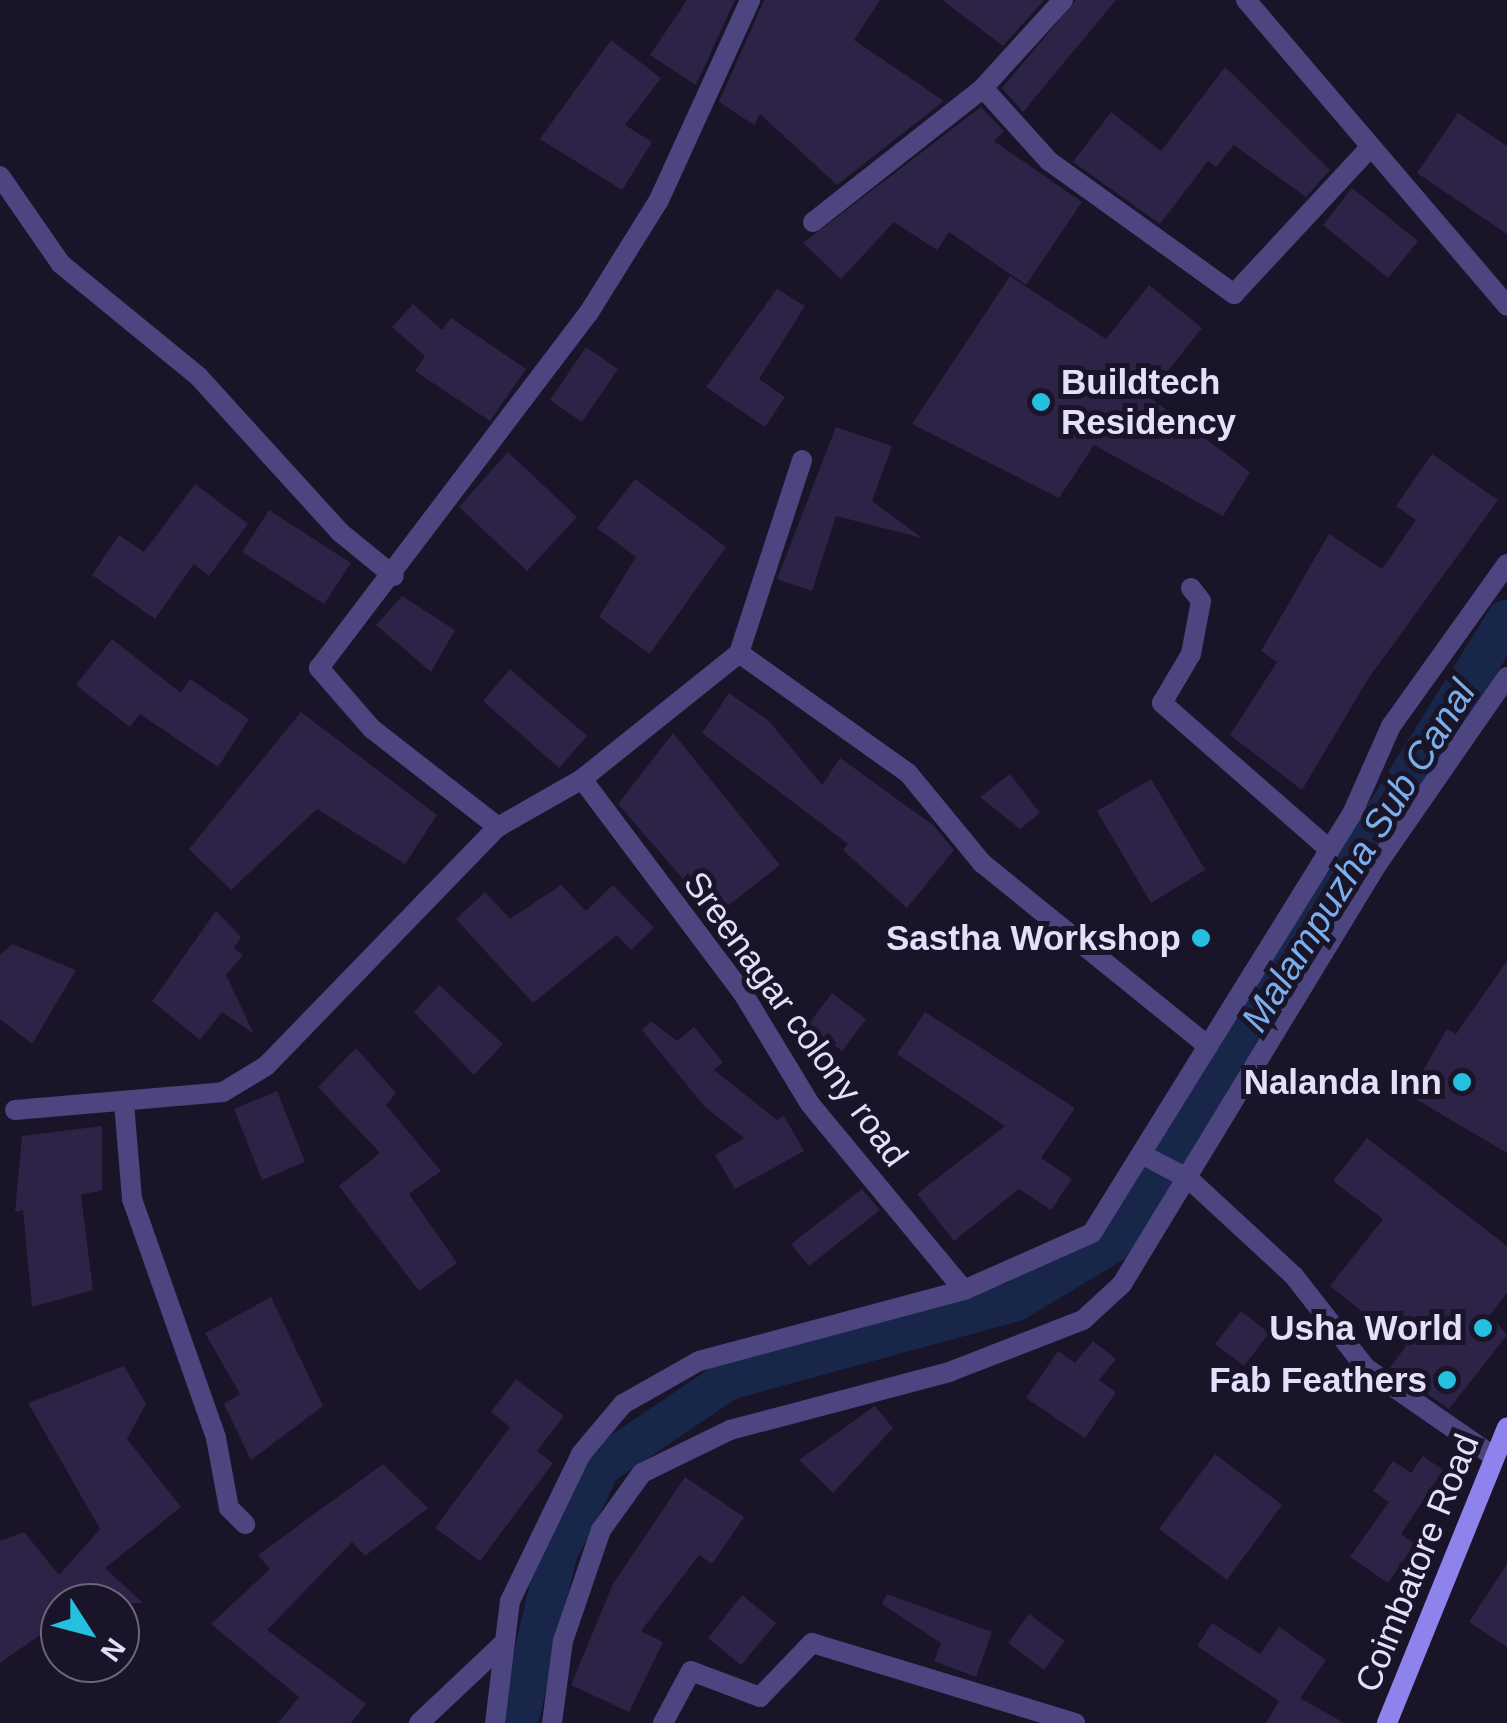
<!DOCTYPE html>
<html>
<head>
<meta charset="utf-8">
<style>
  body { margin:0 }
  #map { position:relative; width:1507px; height:1723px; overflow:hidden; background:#191427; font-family:Arial,sans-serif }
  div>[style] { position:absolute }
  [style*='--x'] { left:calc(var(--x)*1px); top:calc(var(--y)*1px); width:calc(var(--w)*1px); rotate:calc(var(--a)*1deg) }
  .canal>* { height:40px; margin:-20px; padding:0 20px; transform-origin:20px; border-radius:20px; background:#172649 }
  .building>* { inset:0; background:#2c2346 }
  .street>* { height:20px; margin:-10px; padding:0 10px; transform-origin:10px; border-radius:10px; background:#4c4580 }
  .secondary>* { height:20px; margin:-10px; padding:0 10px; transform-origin:10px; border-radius:10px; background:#8e83ed }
  .dots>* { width:28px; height:28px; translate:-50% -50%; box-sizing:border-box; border:5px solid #191427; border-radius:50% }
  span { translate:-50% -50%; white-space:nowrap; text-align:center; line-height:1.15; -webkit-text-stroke:10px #191427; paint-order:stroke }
  .poi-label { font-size:35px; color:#e4dffa; font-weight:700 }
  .left { translate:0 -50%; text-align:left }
  .right { translate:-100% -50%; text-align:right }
  .street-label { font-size:35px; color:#e4dffa }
  .water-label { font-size:38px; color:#7bafec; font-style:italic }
  .north { position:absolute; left:40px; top:1583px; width:100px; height:100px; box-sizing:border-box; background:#191427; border:2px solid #6a657b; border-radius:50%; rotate:126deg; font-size:28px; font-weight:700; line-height:40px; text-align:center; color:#e4dffa }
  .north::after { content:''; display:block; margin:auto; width:35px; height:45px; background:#25bfe0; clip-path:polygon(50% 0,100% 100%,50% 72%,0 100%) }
</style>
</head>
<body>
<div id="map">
  <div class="canal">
    <div style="--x:518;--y:1723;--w:173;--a:-77"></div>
    <div style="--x:557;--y:1554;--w:98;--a:-63.4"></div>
    <div style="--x:601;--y:1466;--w:153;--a:-34.1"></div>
    <div style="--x:728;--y:1380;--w:296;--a:-15.3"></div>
    <div style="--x:1014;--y:1302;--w:125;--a:-30.9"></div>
    <div style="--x:1121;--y:1238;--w:729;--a:-58.05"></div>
  </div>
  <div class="building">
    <div style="clip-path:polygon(687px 0,735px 0,696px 85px,650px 55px)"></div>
    <div style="clip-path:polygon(764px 0,880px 0,854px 40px,944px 101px,837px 185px,760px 114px,754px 125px,719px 102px)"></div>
    <div style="clip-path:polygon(942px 0,1044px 0,1003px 46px)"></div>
    <div style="clip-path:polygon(1076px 0,1116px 0,1023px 112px,1002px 88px)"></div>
    <div style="clip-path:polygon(611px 40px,661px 78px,625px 125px,652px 142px,622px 190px,540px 139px)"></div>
    <div style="clip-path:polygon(1225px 67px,1330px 170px,1306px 197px,1234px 145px,1216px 167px,1208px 161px,1160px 224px,1073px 162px,1111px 112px,1161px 151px)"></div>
    <div style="clip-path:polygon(981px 107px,1004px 131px,994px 141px,1082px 202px,1026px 285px,949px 232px,937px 250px,894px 222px,841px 279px,803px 243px)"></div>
    <div style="clip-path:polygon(1458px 113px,1507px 146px,1507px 234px,1417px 173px)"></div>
    <div style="clip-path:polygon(1352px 188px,1418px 241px,1388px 278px,1323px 225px)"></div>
    <div style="clip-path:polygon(1010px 276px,1106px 339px,1149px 285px,1202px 328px,1148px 396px,1250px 472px,1223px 516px,1094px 445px,1059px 498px,912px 424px)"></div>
    <div style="clip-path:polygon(777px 289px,805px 306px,759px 379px,785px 397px,765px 427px,706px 387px)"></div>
    <div style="clip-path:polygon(413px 304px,442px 330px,451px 318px,526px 369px,490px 421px,415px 371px,425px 356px,392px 327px)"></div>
    <div style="clip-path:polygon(586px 347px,618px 369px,582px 422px,550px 400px)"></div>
    <div style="clip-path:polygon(836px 427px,892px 446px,872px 501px,922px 538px,836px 516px,812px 591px,777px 579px)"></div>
    <div style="clip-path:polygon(508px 452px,577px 517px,527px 571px,459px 507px)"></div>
    <div style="clip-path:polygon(1432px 454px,1498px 500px,1368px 679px,1302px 790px,1230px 735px,1277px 662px,1261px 651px,1329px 534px,1382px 569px,1416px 520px,1396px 506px)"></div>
    <div style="clip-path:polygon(635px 479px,726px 547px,650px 654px,599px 617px,636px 557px,597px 528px)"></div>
    <div style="clip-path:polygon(195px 484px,248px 524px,209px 576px,194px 564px,155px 619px,92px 575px,119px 535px,144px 552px)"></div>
    <div style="clip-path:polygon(269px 510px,351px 563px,324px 604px,242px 552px)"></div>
    <div style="clip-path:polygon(402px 596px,455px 630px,431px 672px,376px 625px)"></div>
    <div style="clip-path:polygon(112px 639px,181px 693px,190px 679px,249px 719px,218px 767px,140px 714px,130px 727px,76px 685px)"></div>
    <div style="clip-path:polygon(510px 669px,587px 736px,559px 768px,483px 701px)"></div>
    <div style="clip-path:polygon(729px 693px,769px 721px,822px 785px,840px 758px,933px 825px,954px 850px,907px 908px,843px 850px,848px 844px,702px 733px)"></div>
    <div style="clip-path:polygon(301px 712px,437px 815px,405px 864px,317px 809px,231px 890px,189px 849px)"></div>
    <div style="clip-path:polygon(673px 733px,780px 865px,715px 916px,618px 804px)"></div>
    <div style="clip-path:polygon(1010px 774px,1040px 813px,1020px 829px,980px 797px)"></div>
    <div style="clip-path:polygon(1151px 779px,1205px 870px,1151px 903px,1097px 811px)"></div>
    <div style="clip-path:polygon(561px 885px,586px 911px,613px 885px,654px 928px,631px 950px,617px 935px,533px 1003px,456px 919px,485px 892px,510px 919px)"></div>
    <div style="clip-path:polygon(216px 911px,241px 937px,234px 948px,243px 955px,226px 975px,254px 1034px,222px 1012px,200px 1040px,152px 1001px)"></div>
    <div style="clip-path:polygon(12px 944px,76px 970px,32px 1044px,0 1019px,0 955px)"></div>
    <div style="clip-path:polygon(1507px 961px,1507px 1153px,1409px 1095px,1447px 1029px,1456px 1034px)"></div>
    <div style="clip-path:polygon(439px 985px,503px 1044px,474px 1075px,414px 1012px)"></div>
    <div style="clip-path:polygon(832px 993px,866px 1019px,842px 1051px,808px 1025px)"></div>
    <div style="clip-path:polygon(925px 1012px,1075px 1108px,1041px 1158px,1072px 1179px,1051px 1210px,1019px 1189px,954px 1241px,917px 1194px,1005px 1126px,897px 1054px)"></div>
    <div style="clip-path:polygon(651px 1021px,677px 1041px,694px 1027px,723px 1062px,714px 1070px,777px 1120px,784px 1116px,804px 1151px,735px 1189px,715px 1155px,744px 1138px,704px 1106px,642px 1030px)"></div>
    <div style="clip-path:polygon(356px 1048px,396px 1093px,386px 1105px,441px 1171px,409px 1194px,457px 1263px,419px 1291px,339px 1186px,380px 1153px,318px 1087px)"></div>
    <div style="clip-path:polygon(277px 1091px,305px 1162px,262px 1180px,234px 1109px)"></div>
    <div style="clip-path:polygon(102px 1126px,102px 1190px,81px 1195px,93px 1290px,32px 1307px,23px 1210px,15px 1212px,22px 1136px)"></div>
    <div style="clip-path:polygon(1367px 1138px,1507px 1246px,1507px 1293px,1490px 1315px,1507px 1335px,1449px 1409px,1390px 1368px,1406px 1346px,1330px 1286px,1383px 1219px,1333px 1181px)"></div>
    <div style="clip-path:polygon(862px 1189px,880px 1210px,809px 1266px,791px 1244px)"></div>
    <div style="clip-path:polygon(271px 1297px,323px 1406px,251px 1460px,224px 1404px,240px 1394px,205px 1333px)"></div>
    <div style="clip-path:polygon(1241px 1311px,1269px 1333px,1244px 1366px,1215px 1344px)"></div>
    <div style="clip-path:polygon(1093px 1341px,1116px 1359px,1099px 1380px,1116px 1392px,1085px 1438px,1026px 1398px,1058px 1351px,1075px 1363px)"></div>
    <div style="clip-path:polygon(124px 1366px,146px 1404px,127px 1439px,181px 1507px,105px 1568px,143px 1603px,60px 1603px,60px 1621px,0 1663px,0 1541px,24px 1532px,59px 1575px,100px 1529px,28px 1403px)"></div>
    <div style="clip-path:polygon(516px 1379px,564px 1416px,537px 1451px,553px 1463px,480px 1561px,435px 1528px,510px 1427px,491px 1412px)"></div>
    <div style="clip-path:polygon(875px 1406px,893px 1428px,833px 1493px,799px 1460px)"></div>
    <div style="clip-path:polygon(1215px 1454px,1282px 1505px,1227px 1580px,1159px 1529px)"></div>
    <div style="clip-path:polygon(1423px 1456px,1443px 1470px,1401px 1534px,1415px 1544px,1388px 1583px,1350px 1557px,1389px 1502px,1373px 1491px,1393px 1461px,1411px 1473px)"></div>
    <div style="clip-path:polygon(383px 1464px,428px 1508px,365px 1556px,352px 1542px,267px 1630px,366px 1704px,351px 1723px,278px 1723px,299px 1697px,211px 1624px,270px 1569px,258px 1555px)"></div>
    <div style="clip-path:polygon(685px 1477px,744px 1517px,712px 1564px,699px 1555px,641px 1631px,663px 1642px,629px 1712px,571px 1685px,613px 1584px)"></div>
    <div style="clip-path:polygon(1507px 1564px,1507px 1647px,1469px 1622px)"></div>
    <div style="clip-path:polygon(887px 1594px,992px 1632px,976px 1677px,934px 1661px,941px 1643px,882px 1604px)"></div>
    <div style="clip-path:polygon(742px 1595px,776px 1623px,741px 1665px,708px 1638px)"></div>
    <div style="clip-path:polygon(1029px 1614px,1065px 1641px,1044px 1670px,1008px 1643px)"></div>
    <div style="clip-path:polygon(1212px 1623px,1260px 1654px,1279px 1627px,1326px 1660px,1300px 1698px,1344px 1723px,1266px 1723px,1279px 1701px,1197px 1646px)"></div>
  </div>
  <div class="street">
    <div style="--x:1063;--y:0;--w:119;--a:132.3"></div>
    <div style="--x:983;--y:88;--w:98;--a:47.9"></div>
    <div style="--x:1049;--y:161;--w:228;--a:35.7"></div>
    <div style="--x:1234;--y:294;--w:195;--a:-47.1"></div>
    <div style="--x:1246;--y:0;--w:402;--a:49.5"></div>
    <div style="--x:0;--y:176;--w:107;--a:55.3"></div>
    <div style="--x:61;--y:264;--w:177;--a:39.3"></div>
    <div style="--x:198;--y:376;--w:212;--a:47.7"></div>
    <div style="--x:341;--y:533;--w:68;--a:39.1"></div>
    <div style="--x:813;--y:222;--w:216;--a:-38.2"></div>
    <div style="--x:1191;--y:588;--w:16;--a:52"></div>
    <div style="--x:1201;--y:601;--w:54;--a:100.7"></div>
    <div style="--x:1191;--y:654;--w:57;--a:120.6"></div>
    <div style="--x:1162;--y:703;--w:223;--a:41.2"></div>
    <div style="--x:739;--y:653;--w:203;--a:-71.9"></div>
    <div style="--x:582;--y:779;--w:270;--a:53.1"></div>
    <div style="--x:744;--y:995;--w:127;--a:58.8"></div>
    <div style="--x:810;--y:1104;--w:241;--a:50.4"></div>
    <div style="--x:498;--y:827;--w:160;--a:-142.1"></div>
    <div style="--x:372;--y:729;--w:81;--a:-131"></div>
    <div style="--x:319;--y:668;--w:445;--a:-52.8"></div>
    <div style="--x:588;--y:314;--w:134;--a:-58.1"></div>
    <div style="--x:659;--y:200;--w:220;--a:-65.5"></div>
    <div style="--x:124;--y:1103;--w:96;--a:85.2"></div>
    <div style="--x:132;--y:1199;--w:253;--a:70.6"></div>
    <div style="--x:216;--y:1438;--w:71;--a:79.5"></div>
    <div style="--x:229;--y:1508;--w:23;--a:45"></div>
    <div style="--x:15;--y:1110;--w:209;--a:-4.9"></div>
    <div style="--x:223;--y:1092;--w:50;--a:-31.2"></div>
    <div style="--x:266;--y:1066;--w:333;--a:-45.9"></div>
    <div style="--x:498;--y:827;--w:97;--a:-29.7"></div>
    <div style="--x:582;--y:779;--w:201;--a:-38.7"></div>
    <div style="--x:739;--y:653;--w:207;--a:35.4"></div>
    <div style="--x:908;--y:773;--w:117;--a:50.6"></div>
    <div style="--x:982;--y:863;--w:291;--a:39"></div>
    <div style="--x:1143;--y:1155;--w:52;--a:27.6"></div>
    <div style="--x:1189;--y:1179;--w:143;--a:42.7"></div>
    <div style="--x:1294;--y:1276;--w:117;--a:52"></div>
    <div style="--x:1366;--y:1368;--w:155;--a:34.7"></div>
    <div style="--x:419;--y:1723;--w:118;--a:-43.3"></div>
    <div style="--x:495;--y:1723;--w:123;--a:-83"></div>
    <div style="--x:510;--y:1601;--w:163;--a:-64.2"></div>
    <div style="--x:581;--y:1454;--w:65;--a:-50"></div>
    <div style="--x:623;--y:1404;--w:87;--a:-29.5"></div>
    <div style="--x:699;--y:1361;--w:274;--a:-15"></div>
    <div style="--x:964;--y:1290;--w:140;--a:-24"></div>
    <div style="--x:1092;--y:1233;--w:493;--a:-58.2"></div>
    <div style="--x:1352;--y:814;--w:96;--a:-66.1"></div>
    <div style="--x:1391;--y:726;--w:199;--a:-54.4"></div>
    <div style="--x:552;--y:1723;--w:83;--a:-82.4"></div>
    <div style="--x:563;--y:1641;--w:117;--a:-71.1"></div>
    <div style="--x:601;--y:1530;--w:70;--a:-54.3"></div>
    <div style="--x:642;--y:1473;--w:98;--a:-26"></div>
    <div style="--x:730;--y:1430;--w:227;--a:-14.8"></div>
    <div style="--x:949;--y:1372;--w:144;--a:-21.2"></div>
    <div style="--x:1083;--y:1320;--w:53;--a:-42.7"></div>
    <div style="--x:1122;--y:1284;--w:489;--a:-58.7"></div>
    <div style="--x:1376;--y:866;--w:230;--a:-55.3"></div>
    <div style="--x:663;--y:1723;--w:59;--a:-61.7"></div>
    <div style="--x:691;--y:1671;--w:74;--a:20.6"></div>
    <div style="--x:760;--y:1697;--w:75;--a:-46.1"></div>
    <div style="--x:812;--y:1643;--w:275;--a:16.9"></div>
  </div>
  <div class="secondary">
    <div style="--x:1387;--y:1723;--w:319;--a:-67.9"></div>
  </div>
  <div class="dots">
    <div style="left:1041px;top:402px;background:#25bfe0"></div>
    <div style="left:1201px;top:938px;background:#25bfe0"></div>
    <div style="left:1462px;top:1082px;background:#25bfe0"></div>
    <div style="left:1483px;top:1328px;background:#25bfe0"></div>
    <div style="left:1447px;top:1380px;background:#25bfe0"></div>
  </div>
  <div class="poi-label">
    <span class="left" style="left:1061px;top:402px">Buildtech<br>Residency</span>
    <span class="right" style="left:1181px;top:938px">Sastha Workshop</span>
    <span class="right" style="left:1442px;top:1082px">Nalanda Inn</span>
    <span class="right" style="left:1463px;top:1328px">Usha World</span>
    <span class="right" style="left:1427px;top:1380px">Fab Feathers</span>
  </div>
  <div class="street-label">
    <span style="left:796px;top:1019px;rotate:54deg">Sreenagar colony road</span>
    <span style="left:1417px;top:1563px;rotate:-68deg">Coimbatore Road</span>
  </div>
  <div class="water-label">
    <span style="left:1359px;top:856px;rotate:-58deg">Malampuzha Sub Canal</span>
  </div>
  <div class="north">N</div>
</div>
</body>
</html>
